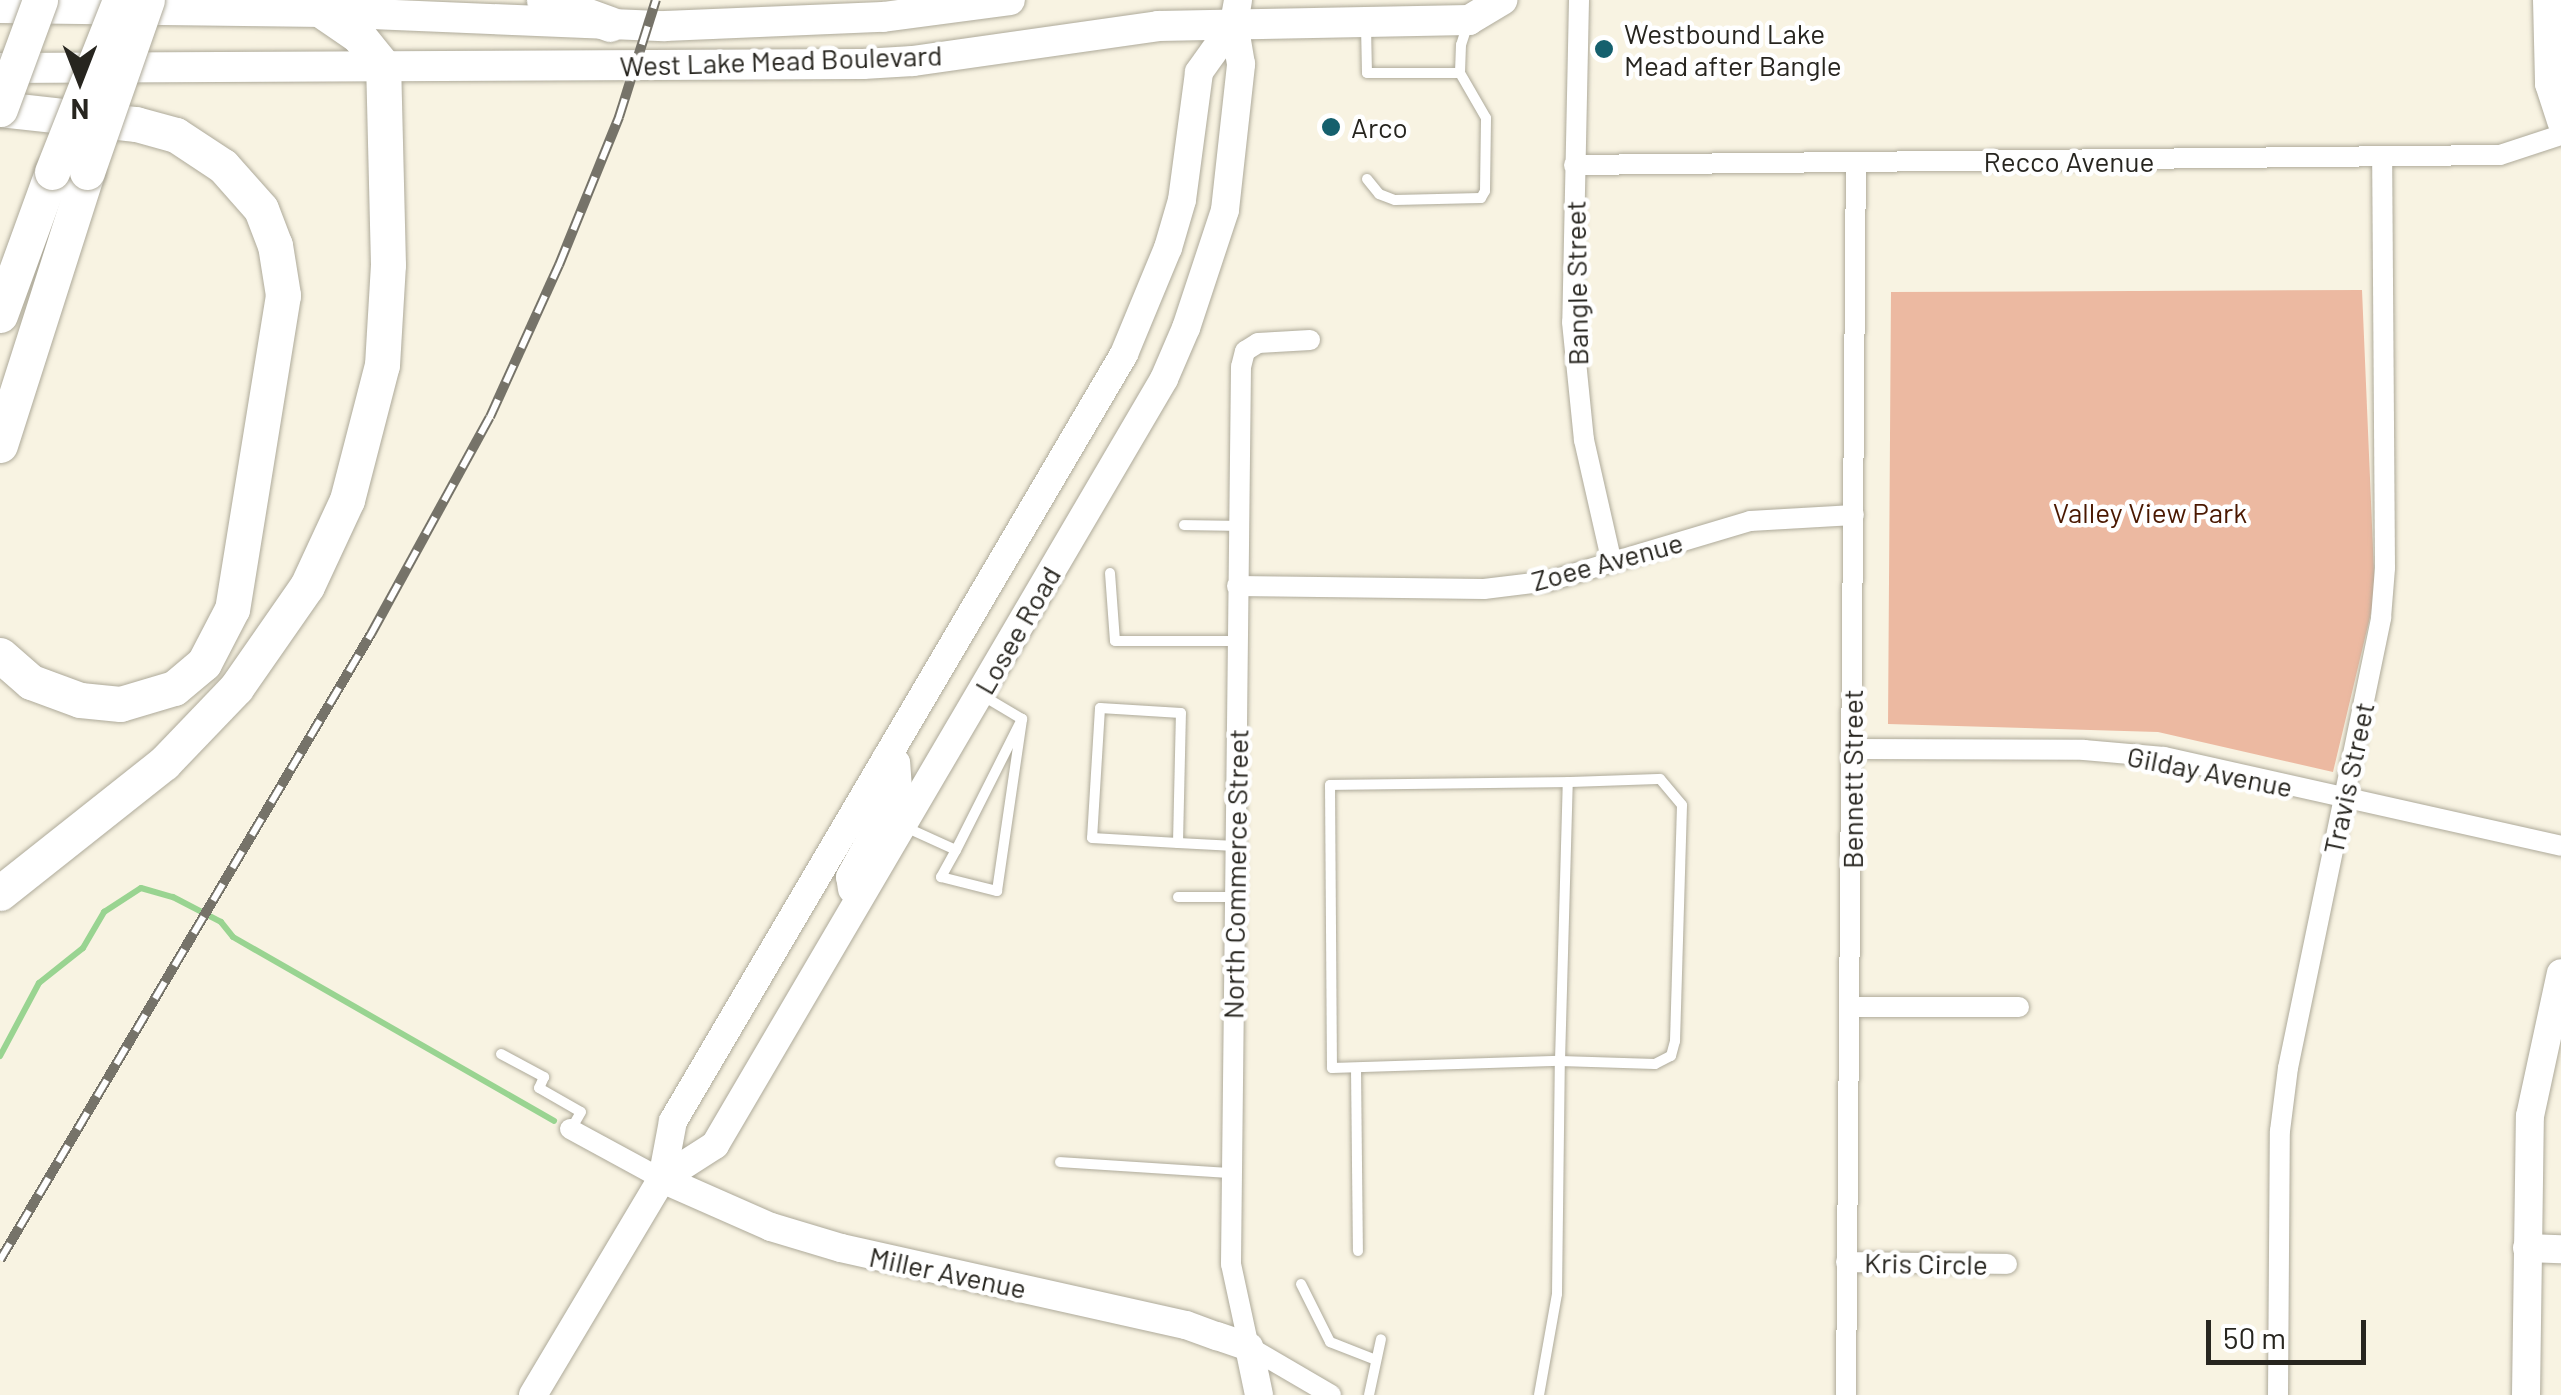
<!DOCTYPE html>
<html>
<head>
<meta charset="utf-8">
<style>
  body { margin:0 }
  #map { position:relative; width:2561px; height:1395px; overflow:hidden; background:#f8f3e2; font-family:Barlow,sans-serif }
  div>[style] { position:absolute }
  [style*='--x'] { left:calc(var(--x)*1px); top:calc(var(--y)*1px); width:calc(var(--w)*1px); rotate:calc(var(--a)*1deg) }
  .green>* { inset:0; background:#ecb9a1 }
  .stream>* { height:6px; margin:-3px; padding:0 3px; transform-origin:3px; border-radius:3px; background:#99d491 }
  .roads { filter:drop-shadow(0 0 2px #aeaa9a) drop-shadow(0 0 2px #aeaa9a) }
  .lane>* { height:10px; margin:-5px; padding:0 5px; transform-origin:5px; border-radius:5px; background:#fff }
  .street>* { height:20px; margin:-10px; padding:0 10px; transform-origin:10px; border-radius:10px; background:#fff }
  .secondary>* { height:28px; margin:-14px; padding:0 14px; transform-origin:14px; border-radius:14px; background:#fff }
  .primary>* { height:30px; margin:-15px; padding:0 15px; transform-origin:15px; border-radius:15px; background:#fff }
  .highway>* { height:35px; margin:-17.5px; padding:0 17.5px; transform-origin:17.5px; border-radius:17.5px; background:#fff }
  .rail>* { height:10px; margin-top:-5px; transform-origin:0; background:repeating-linear-gradient(90deg,#fff 0 19px,#767369 0 38px); box-sizing:border-box; border-block:2px solid #767369 }
  .bridges { filter:drop-shadow(0 0 2px #aeaa9a) drop-shadow(0 0 2px #aeaa9a) }
  .highway-bridge>* { height:35px; margin:-17.5px; padding:0 17.5px; transform-origin:17.5px; border-radius:17.5px; background:#fff }
  .dots>* { width:28px; height:28px; translate:-50% -50%; box-sizing:border-box; border:5px solid #fff; border-radius:50% }
  span { translate:-50% -50%; white-space:nowrap; text-align:center; line-height:1.15; -webkit-text-stroke:9px #fff; paint-order:stroke }
  .poi-label { font-size:28px; color:#27251f }
  .left { translate:0 -50%; text-align:left }
  .street-label { font-size:28px; color:#27251f }
  .park-label { font-size:28px; color:#4a1800 }
  .north { position:absolute; left:30px; top:30px; width:100px; height:100px; -webkit-text-stroke:8px #fff; paint-order:stroke; rotate:180deg; font-size:28px; font-weight:700; line-height:40px; text-align:center; color:#27251f }
  .north::after { content:''; display:block; margin:auto; width:35px; height:45px; background:#27251f; clip-path:polygon(50% 0,100% 100%,50% 72%,0 100%) }
  .scale { position:absolute; left:2206px; top:1320px; width:160px; height:45px; box-sizing:border-box; border:5px solid #27251f; border-top:0; padding-left:12px; font-size:30px; line-height:35px; white-space:nowrap; color:#27251f; -webkit-text-stroke:8px #fff; paint-order:stroke }
</style>
</head>
<body>
<div id="map">
  <div class="green">
    <div style="clip-path:polygon(2362px 290px,2375px 596px,2333px 772px,2158px 732px,1888px 724px,1891px 292px)"></div>
  </div>
  <div class="stream">
    <div style="--x:0;--y:1056;--w:83;--a:-61.9"></div>
    <div style="--x:39;--y:983;--w:56;--a:-38.5"></div>
    <div style="--x:83;--y:948;--w:42;--a:-59.7"></div>
    <div style="--x:104;--y:912;--w:44;--a:-33"></div>
    <div style="--x:141;--y:888;--w:33;--a:16"></div>
    <div style="--x:173;--y:897;--w:54;--a:27.5"></div>
    <div style="--x:221;--y:922;--w:19;--a:51"></div>
    <div style="--x:233;--y:937;--w:370;--a:29.8"></div>
  </div>
  <div class="roads">
    <div class="lane">
      <div style="--x:1366;--y:26;--w:47;--a:88.8"></div>
      <div style="--x:1367;--y:73;--w:93;--a:0"></div>
      <div style="--x:1460;--y:73;--w:28;--a:-88"></div>
      <div style="--x:1461;--y:45;--w:20;--a:-72"></div>
      <div style="--x:1367;--y:179;--w:19;--a:51"></div>
      <div style="--x:1379;--y:194;--w:17;--a:21"></div>
      <div style="--x:1395;--y:200;--w:86;--a:-1.3"></div>
      <div style="--x:1481;--y:198;--w:8;--a:-60"></div>
      <div style="--x:1485;--y:191;--w:73;--a:-89.2"></div>
      <div style="--x:1486;--y:118;--w:52;--a:-120"></div>
      <div style="--x:1184;--y:525;--w:55;--a:1"></div>
      <div style="--x:1110;--y:573;--w:68;--a:85.8"></div>
      <div style="--x:1115;--y:641;--w:122;--a:0"></div>
      <div style="--x:980;--y:694;--w:49;--a:30.8"></div>
      <div style="--x:903;--y:826;--w:58;--a:24.4"></div>
      <div style="--x:956;--y:850;--w:31;--a:119"></div>
      <div style="--x:941;--y:877;--w:58;--a:14"></div>
      <div style="--x:997;--y:891;--w:174;--a:-81.7"></div>
      <div style="--x:1022;--y:719;--w:147;--a:116.7"></div>
      <div style="--x:1178;--y:843;--w:130;--a:-88.7"></div>
      <div style="--x:1181;--y:713;--w:81;--a:-176.5"></div>
      <div style="--x:1100;--y:708;--w:130;--a:93.5"></div>
      <div style="--x:1092;--y:838;--w:86;--a:3.3"></div>
      <div style="--x:1178;--y:843;--w:57;--a:3"></div>
      <div style="--x:1178;--y:897;--w:57;--a:0"></div>
      <div style="--x:501;--y:1054;--w:49;--a:28.1"></div>
      <div style="--x:544;--y:1077;--w:12;--a:114"></div>
      <div style="--x:539;--y:1088;--w:48;--a:29.7"></div>
      <div style="--x:581;--y:1112;--w:20;--a:120"></div>
      <div style="--x:1356;--y:1068;--w:183;--a:89.4"></div>
      <div style="--x:1060;--y:1162;--w:172;--a:3.7"></div>
      <div style="--x:1301;--y:1284;--w:65;--a:63.4"></div>
      <div style="--x:1330;--y:1342;--w:49;--a:21.4"></div>
      <div style="--x:1369;--y:1395;--w:57;--a:-77.9"></div>
      <div style="--x:1539;--y:1395;--w:103;--a:-79.9"></div>
      <div style="--x:1557;--y:1294;--w:233;--a:-89.3"></div>
      <div style="--x:1560;--y:1061;--w:279;--a:-88.4"></div>
      <div style="--x:1568;--y:782;--w:238;--a:179.3"></div>
      <div style="--x:1330;--y:785;--w:283;--a:89.6"></div>
      <div style="--x:1332;--y:1068;--w:228;--a:-1.8"></div>
      <div style="--x:1560;--y:1061;--w:95;--a:1.8"></div>
      <div style="--x:1655;--y:1064;--w:18;--a:-27"></div>
      <div style="--x:1671;--y:1056;--w:16;--a:-75"></div>
      <div style="--x:1675;--y:1041;--w:236;--a:-88.3"></div>
      <div style="--x:1682;--y:805;--w:34;--a:-130"></div>
      <div style="--x:1660;--y:779;--w:92;--a:178.1"></div>
    </div>
    <div class="street">
      <div style="--x:1579;--y:0;--w:322;--a:91.2"></div>
      <div style="--x:1572;--y:322;--w:119;--a:84.2"></div>
      <div style="--x:1584;--y:440;--w:126;--a:77.2"></div>
      <div style="--x:1574;--y:165;--w:926;--a:-0.62"></div>
      <div style="--x:2500;--y:155;--w:64;--a:-18.2"></div>
      <div style="--x:1310;--y:340;--w:52;--a:176.7"></div>
      <div style="--x:1258;--y:343;--w:15;--a:148"></div>
      <div style="--x:1245;--y:351;--w:16;--a:104"></div>
      <div style="--x:1241;--y:367;--w:897;--a:90.64"></div>
      <div style="--x:1231;--y:1264;--w:85;--a:77.8"></div>
      <div style="--x:1249;--y:1347;--w:95;--a:30.3"></div>
      <div style="--x:1237;--y:586;--w:247;--a:0.7"></div>
      <div style="--x:1484;--y:589;--w:65;--a:-7"></div>
      <div style="--x:1549;--y:581;--w:210;--a:-16.6"></div>
      <div style="--x:1750;--y:521;--w:104;--a:-3.3"></div>
      <div style="--x:1852;--y:749;--w:232;--a:0.2"></div>
      <div style="--x:2084;--y:750;--w:80;--a:5"></div>
      <div style="--x:2164;--y:757;--w:407;--a:12.6"></div>
      <div style="--x:1850;--y:1007;--w:169;--a:0"></div>
      <div style="--x:570;--y:1129;--w:105;--a:28.5"></div>
      <div style="--x:1846;--y:1262;--w:161;--a:0.7"></div>
      <div style="--x:1846;--y:1395;--w:1233;--a:-89.54"></div>
      <div style="--x:2278;--y:1395;--w:264;--a:-89.6"></div>
      <div style="--x:2280;--y:1131;--w:64;--a:-82.8"></div>
      <div style="--x:2288;--y:1068;--w:460;--a:-78.3"></div>
      <div style="--x:2381;--y:618;--w:50;--a:-85.4"></div>
      <div style="--x:2385;--y:568;--w:410;--a:-90.4"></div>
    </div>
    <div class="secondary">
      <div style="--x:2547;--y:0;--w:84;--a:88.6"></div>
      <div style="--x:2549;--y:84;--w:40;--a:72"></div>
      <div style="--x:852;--y:889;--w:12;--a:-99"></div>
      <div style="--x:850;--y:877;--w:100;--a:-61.4"></div>
      <div style="--x:898;--y:789;--w:26;--a:-94"></div>
      <div style="--x:896;--y:763;--w:11;--a:-153"></div>
      <div style="--x:662;--y:1179;--w:63;--a:-32.7"></div>
      <div style="--x:715;--y:1145;--w:888;--a:-59.62"></div>
      <div style="--x:1164;--y:379;--w:56;--a:-66.7"></div>
      <div style="--x:1186;--y:328;--w:124;--a:-71.7"></div>
      <div style="--x:1225;--y:210;--w:147;--a:-83.7"></div>
      <div style="--x:1241;--y:64;--w:42;--a:-99.7"></div>
      <div style="--x:1234;--y:23;--w:23;--a:-80"></div>
      <div style="--x:662;--y:1179;--w:119;--a:23.8"></div>
      <div style="--x:771;--y:1227;--w:73;--a:16.7"></div>
      <div style="--x:841;--y:1248;--w:353;--a:12.6"></div>
      <div style="--x:1186;--y:1325;--w:33;--a:20"></div>
      <div style="--x:1217;--y:1336;--w:34;--a:19"></div>
      <div style="--x:1249;--y:1347;--w:49;--a:78.2"></div>
      <div style="--x:2527;--y:1248;--w:34;--a:2"></div>
      <div style="--x:533;--y:1395;--w:252;--a:-59.2"></div>
      <div style="--x:662;--y:1179;--w:59;--a:-79.3"></div>
      <div style="--x:673;--y:1121;--w:890;--a:-59.54"></div>
      <div style="--x:1124;--y:354;--w:115;--a:-67.5"></div>
      <div style="--x:1168;--y:248;--w:50;--a:-73.7"></div>
      <div style="--x:1182;--y:200;--w:129;--a:-82.4"></div>
      <div style="--x:1199;--y:72;--w:60;--a:-54.5"></div>
      <div style="--x:2526;--y:1395;--w:279;--a:-89.2"></div>
      <div style="--x:2530;--y:1116;--w:146;--a:-77.8"></div>
    </div>
    <div class="primary">
      <div style="--x:0;--y:8;--w:324;--a:0.7"></div>
      <div style="--x:324;--y:12;--w:341;--a:2.4"></div>
      <div style="--x:665;--y:26;--w:218;--a:-2.4"></div>
      <div style="--x:883;--y:17;--w:128;--a:-7.6"></div>
      <div style="--x:0;--y:68;--w:863;--a:-0.27"></div>
      <div style="--x:863;--y:64;--w:50;--a:-3.4"></div>
      <div style="--x:913;--y:61;--w:247;--a:-8.1"></div>
      <div style="--x:1158;--y:26;--w:311;--a:-1.1"></div>
      <div style="--x:1469;--y:20;--w:39;--a:-31"></div>
    </div>
    <div class="highway">
      <div style="--x:544;--y:0;--w:70;--a:20"></div>
      <div style="--x:0;--y:109;--w:137;--a:6.3"></div>
      <div style="--x:136;--y:124;--w:41;--a:15.4"></div>
      <div style="--x:176;--y:135;--w:56;--a:33.4"></div>
      <div style="--x:223;--y:166;--w:57;--a:48.5"></div>
      <div style="--x:261;--y:209;--w:39;--a:69"></div>
      <div style="--x:275;--y:245;--w:51;--a:80.9"></div>
      <div style="--x:283;--y:295;--w:318;--a:99.2"></div>
      <div style="--x:232;--y:609;--w:61;--a:117.4"></div>
      <div style="--x:204;--y:663;--w:39;--a:140"></div>
      <div style="--x:174;--y:688;--w:56;--a:163.5"></div>
      <div style="--x:120;--y:704;--w:40;--a:-174.3"></div>
      <div style="--x:80;--y:700;--w:52;--a:-159.8"></div>
      <div style="--x:31;--y:682;--w:41;--a:-138.9"></div>
      <div style="--x:0;--y:315;--w:152;--a:-70"></div>
      <div style="--x:0;--y:445;--w:287;--a:-72.3"></div>
      <div style="--x:0;--y:893;--w:209;--a:-38.4"></div>
      <div style="--x:164;--y:763;--w:104;--a:-46.2"></div>
      <div style="--x:236;--y:688;--w:124;--a:-55.2"></div>
      <div style="--x:307;--y:586;--w:95;--a:-65.1"></div>
      <div style="--x:347;--y:500;--w:139;--a:-75.5"></div>
      <div style="--x:382;--y:365;--w:100;--a:-86.6"></div>
      <div style="--x:388;--y:265;--w:199;--a:-91.4"></div>
      <div style="--x:383;--y:66;--w:38;--a:-129"></div>
      <div style="--x:359;--y:36;--w:42;--a:-145.6"></div>
    </div>
  </div>
  <div class="rail">
    <div style="--x:0;--y:1260;--w:728;--a:-59.35"></div>
    <div style="--x:371;--y:634;--w:247;--a:-61.3"></div>
    <div style="--x:490;--y:417;--w:167;--a:-65.6"></div>
    <div style="--x:559;--y:265;--w:160;--a:-67.9"></div>
    <div style="--x:619;--y:117;--w:123;--a:-72.5"></div>
  </div>
  <div class="bridges">
    <div class="highway-bridge">
      <div style="--x:0;--y:109;--w:116;--a:-69.8"></div>
      <div style="--x:52;--y:172;--w:185;--a:-68.4"></div>
      <div style="--x:87;--y:172;--w:182;--a:-70.8"></div>
    </div>
  </div>
  <div class="dots">
    <div style="left:1604px;top:49px;background:#15606d"></div>
    <div style="left:1331px;top:127px;background:#15606d"></div>
  </div>
  <div class="poi-label">
    <span class="left" style="left:1624px;top:49px">Westbound Lake<br>Mead after Bangle</span>
    <span class="left" style="left:1351px;top:127px">Arco</span>
  </div>
  <div class="street-label">
    <span style="left:781px;top:60px;rotate:-2deg">West Lake Mead Boulevard</span>
    <span style="left:2069px;top:161px">Recco Avenue</span>
    <span style="left:1576px;top:283px;rotate:-91deg">Bangle Street</span>
    <span style="left:1607px;top:561px;rotate:-15deg">Zoee Avenue</span>
    <span style="left:1017px;top:630px;rotate:-60deg">Losee Road</span>
    <span style="left:2210px;top:771px;rotate:11deg">Gilday Avenue</span>
    <span style="left:2348px;top:778px;rotate:-78deg">Travis Street</span>
    <span style="left:1852px;top:779px;rotate:-90deg">Bennett Street</span>
    <span style="left:1235px;top:874px;rotate:-89deg">North Commerce Street</span>
    <span style="left:1926px;top:1263px;rotate:1deg">Kris Circle</span>
    <span style="left:948px;top:1272px;rotate:12deg">Miller Avenue</span>
  </div>
  <div class="park-label">
    <span style="left:2150px;top:512px">Valley View Park</span>
  </div>
  <div class="north">N</div>
  <div class="scale">50 m</div>
</div>
</body>
</html>
